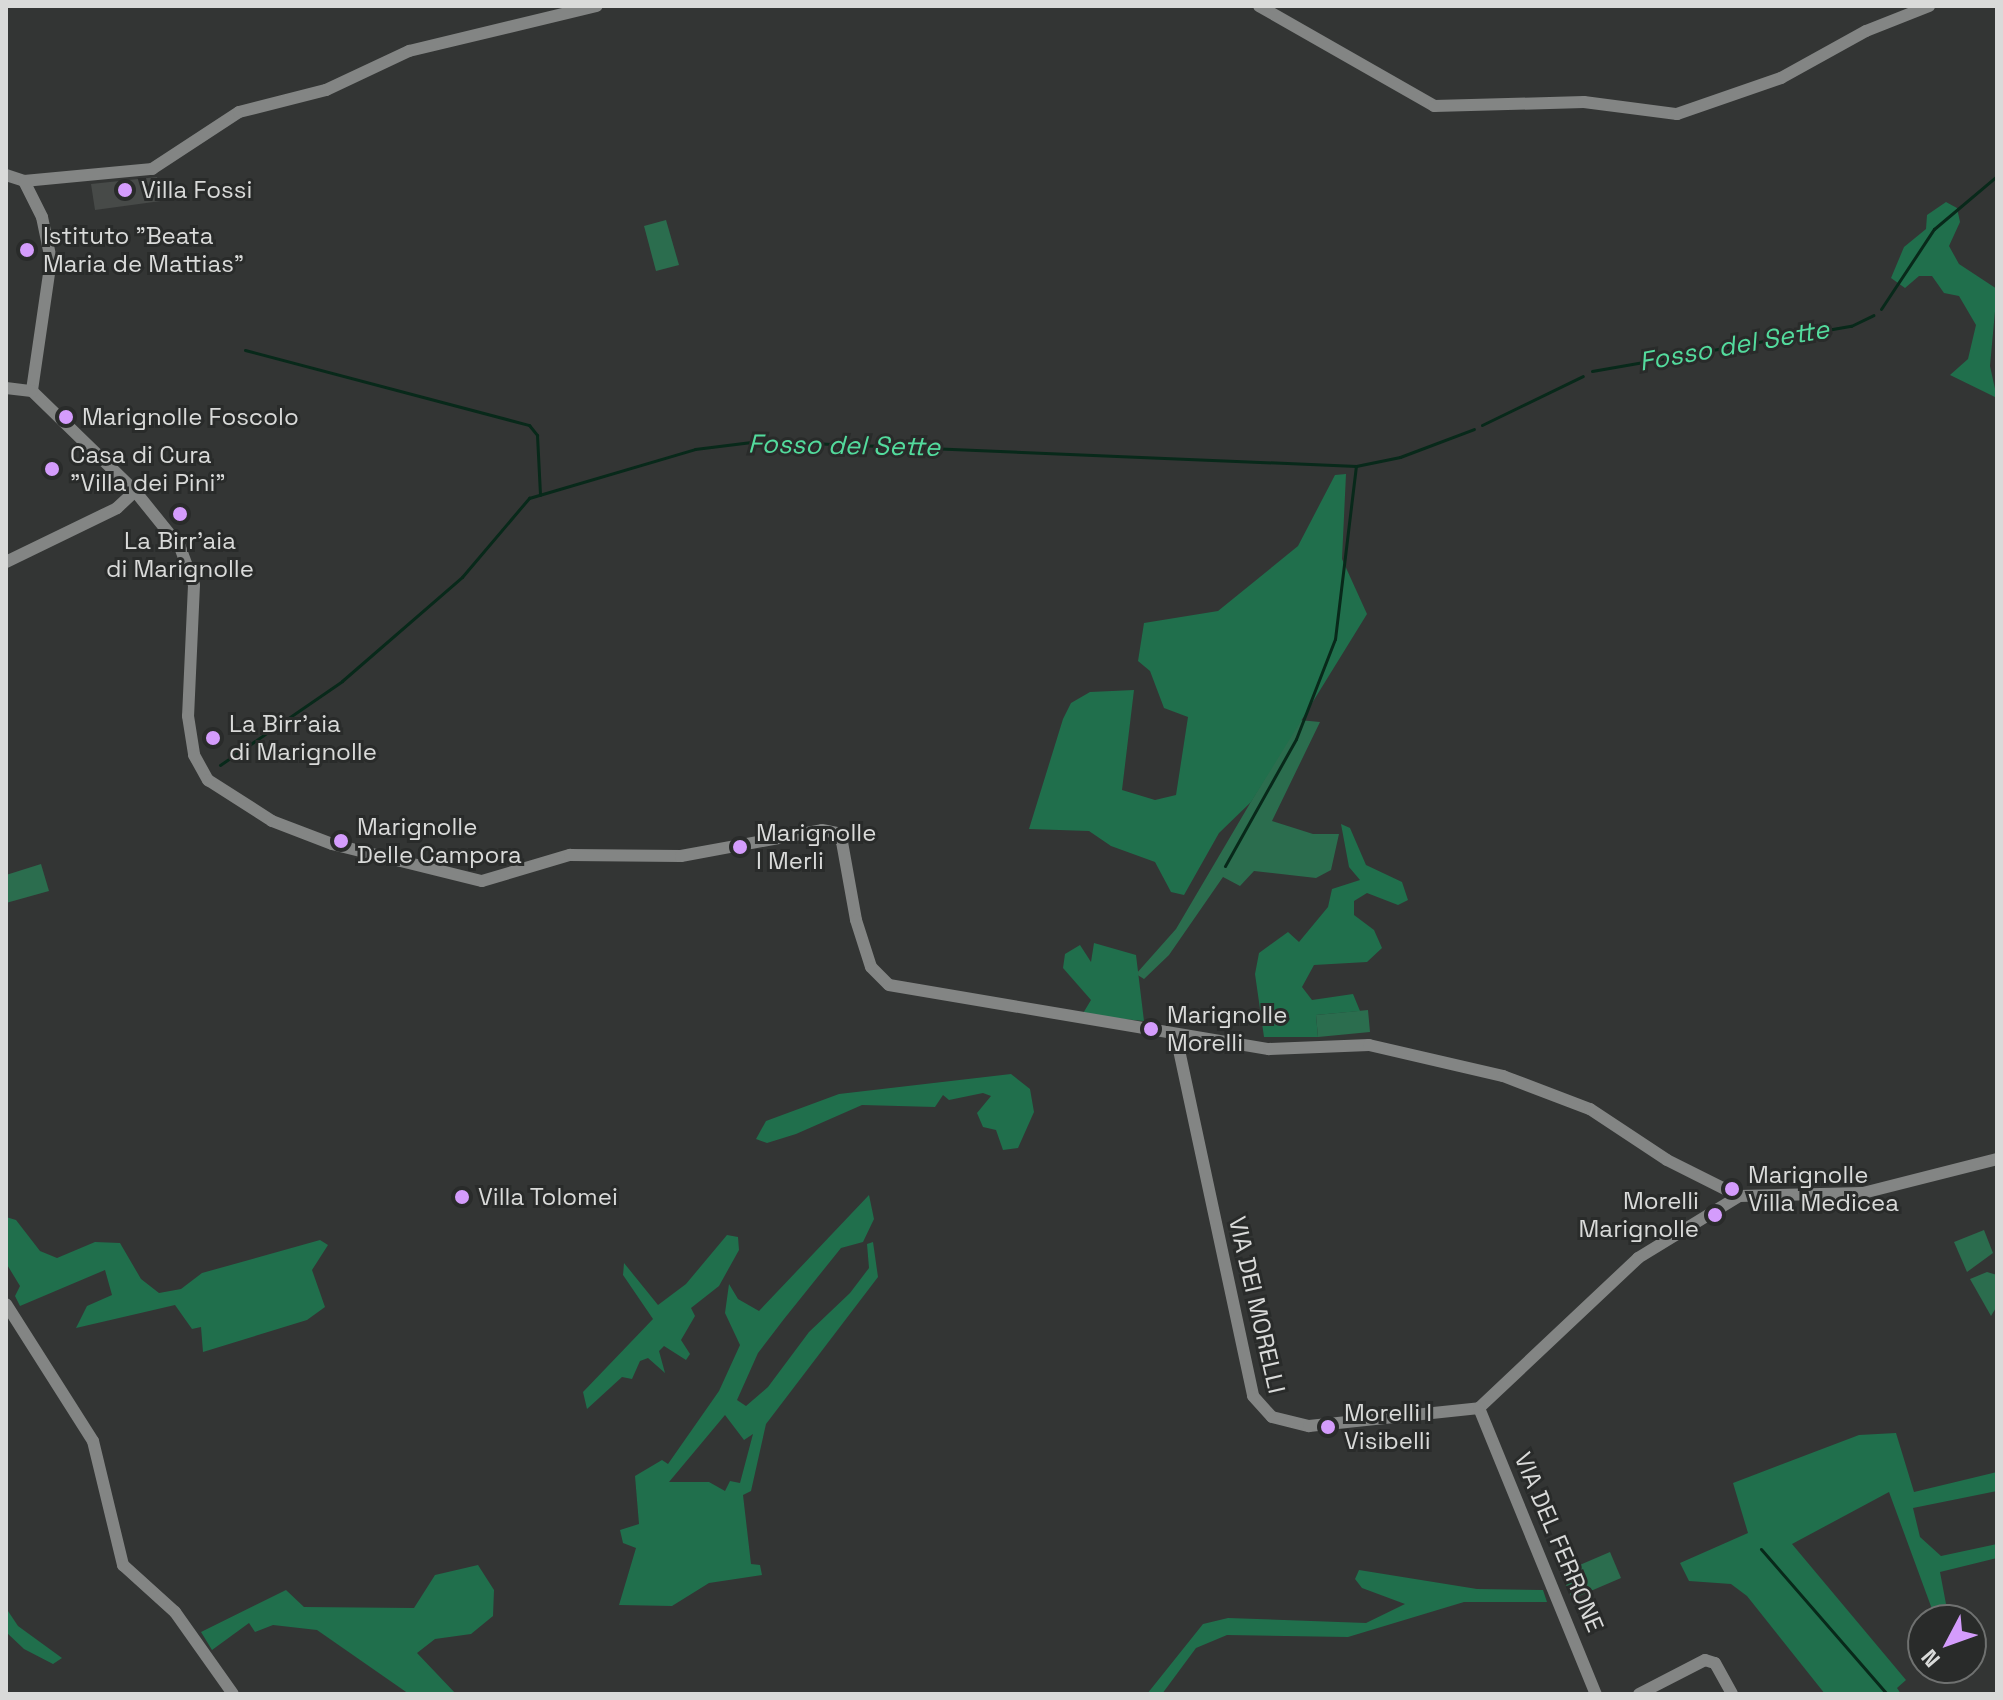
<!DOCTYPE html>
<html>
<head>
<meta charset="utf-8">
<style>
  body { margin:0 }
  #map { position:relative; width:2003px; height:1700px; overflow:hidden; background:#333534; font-family:"Space Grotesk",sans-serif }
  div>[style] { position:absolute }
  [style*='--x'] { left:calc(var(--x)*1px); top:calc(var(--y)*1px); width:calc(var(--w)*1px); rotate:calc(var(--a)*1deg) }
  .green>* { inset:0; background:#2b6d4e }
  .forest>* { inset:0; background:#206f4c }
  .stream>* { height:3px; margin:-1.5px; padding:0 1.5px; transform-origin:1.5px; border-radius:1.5px; background:#08291a }
  .building>* { inset:0; background:#474a48 }
  .minor>* { height:12px; margin:-6px; padding:0 6px; transform-origin:6px; border-radius:6px; background:#838584 }
  .dots>* { width:22px; height:22px; translate:-50% -50%; box-sizing:border-box; border:4px solid #292b2a; border-radius:50% }
  span { translate:-50% -50%; white-space:nowrap; text-align:center; line-height:1.15; -webkit-text-stroke:6px #292b2a; paint-order:stroke }
  .poi-label { font-size:24px; color:#d9dad9 }
  .left { translate:0 -50%; text-align:left }
  .right { translate:-100% -50%; text-align:right }
  .street-label { font-size:24px; color:#d9dad9 }
  .water-label { font-size:26px; color:#53db9d; font-style:italic }
  .frame { position:absolute; inset:0; border:8px solid #d9dad9; pointer-events:none }
  .north { position:absolute; left:1907px; top:1604px; width:80px; height:80px; box-sizing:border-box; background:#292b2a; border:2px solid #6f7170; border-radius:50%; rotate:229deg; font-size:22px; font-weight:700; line-height:32px; text-align:center; color:#d9dad9 }
  .north::after { content:''; display:block; margin:auto; width:28px; height:36px; background:#d49cfc; clip-path:polygon(50% 0,100% 100%,50% 72%,0 100%) }
</style>
</head>
<body>
<div id="map">
  <div class="green">
    <div style="clip-path:polygon(666px 220px,679px 265px,656px 271px,644px 226px)"></div>
    <div style="clip-path:polygon(1299px 720px,1320px 722px,1272px 821px,1313px 834px,1339px 834px,1331px 870px,1316px 878px,1254px 871px,1240px 886px,1223px 877px,1169px 955px,1144px 979px,1136px 974px,1176px 929px)"></div>
    <div style="clip-path:polygon(41px 864px,49px 891px,6px 903px,6px 875px)"></div>
    <div style="clip-path:polygon(1368px 1010px,1370px 1032px,1318px 1037px,1316px 1015px)"></div>
    <div style="clip-path:polygon(1984px 1230px,1993px 1253px,1967px 1272px,1954px 1242px)"></div>
    <div style="clip-path:polygon(1987px 1272px,1997px 1275px,1997px 1306px,1991px 1316px,1970px 1279px)"></div>
    <div style="clip-path:polygon(1610px 1552px,1621px 1578px,1572px 1599px,1561px 1573px)"></div>
  </div>
  <div class="forest">
    <div style="clip-path:polygon(1946px 202px,1957px 208px,1960px 222px,1949px 246px,1959px 264px,1997px 289px,1990px 366px,1997px 398px,1950px 375px,1968px 359px,1976px 325px,1959px 296px,1944px 293px,1932px 276px,1919px 276px,1905px 288px,1891px 278px,1904px 247px,1926px 229px,1927px 215px)"></div>
    <div style="clip-path:polygon(1346px 474px,1342px 559px,1367px 614px,1251px 802px,1219px 833px,1184px 895px,1171px 892px,1155px 862px,1111px 846px,1089px 831px,1029px 829px,1063px 719px,1071px 703px,1090px 692px,1134px 690px,1122px 790px,1155px 800px,1176px 795px,1188px 717px,1164px 708px,1150px 671px,1138px 661px,1144px 623px,1218px 611px,1298px 546px,1335px 475px)"></div>
    <div style="clip-path:polygon(1341px 824px,1350px 828px,1366px 865px,1402px 882px,1408px 900px,1398px 905px,1367px 893px,1354px 901px,1354px 915px,1374px 930px,1382px 948px,1367px 962px,1314px 965px,1302px 987px,1312px 1000px,1353px 994px,1360px 1011px,1316px 1015px,1318px 1037px,1264px 1037px,1255px 974px,1259px 953px,1288px 932px,1299px 942px,1328px 907px,1332px 889px,1360px 880px,1349px 867px)"></div>
    <div style="clip-path:polygon(1094px 943px,1136px 955px,1144px 1021px,1082px 1015px,1091px 1000px,1063px 968px,1065px 954px,1080px 945px,1091px 962px)"></div>
    <div style="clip-path:polygon(1011px 1074px,1030px 1089px,1034px 1112px,1018px 1148px,1003px 1150px,996px 1130px,983px 1127px,977px 1113px,991px 1096px,983px 1093px,949px 1100px,943px 1095px,935px 1107px,862px 1105px,796px 1134px,767px 1143px,756px 1139px,766px 1121px,839px 1094px)"></div>
    <div style="clip-path:polygon(evenodd,869px 1195px,874px 1219px,863px 1242px,841px 1248px,784px 1319px,758px 1353px,737px 1400px,746px 1406px,768px 1387px,809px 1332px,850px 1293px,869px 1268px,867px 1244px,873px 1242px,878px 1277px,766px 1424px,751px 1491px,743px 1495px,751px 1564px,760px 1565px,762px 1575px,709px 1583px,672px 1606px,619px 1605px,636px 1548px,623px 1543px,620px 1530px,639px 1524px,635px 1476px,662px 1460px,668px 1464px,719px 1391px,740px 1345px,725px 1313px,729px 1284px,738px 1299px,759px 1311px,869px 1195px,725px 1415px,744px 1440px,753px 1434px,740px 1483px,730px 1481px,725px 1491px,709px 1482px,669px 1482px,725px 1415px)"></div>
    <div style="clip-path:polygon(6px 1217px,16px 1220px,40px 1251px,57px 1258px,95px 1242px,120px 1243px,141px 1279px,159px 1293px,181px 1289px,202px 1273px,320px 1240px,328px 1245px,312px 1270px,325px 1307px,307px 1320px,203px 1352px,201px 1327px,192px 1329px,175px 1305px,76px 1328px,87px 1306px,112px 1295px,105px 1270px,20px 1306px,15px 1296px,20px 1286px,6px 1263px)"></div>
    <div style="clip-path:polygon(727px 1235px,738px 1237px,739px 1250px,719px 1286px,691px 1308px,695px 1316px,681px 1340px,690px 1354px,686px 1360px,664px 1346px,659px 1351px,665px 1373px,648px 1358px,640px 1361px,632px 1379px,622px 1377px,587px 1409px,583px 1392px,653px 1319px,623px 1275px,624px 1263px,658px 1305px,686px 1284px)"></div>
    <div style="clip-path:polygon(1896px 1433px,1914px 1492px,1997px 1472px,1997px 1491px,1913px 1508px,1920px 1537px,1941px 1556px,1997px 1544px,1997px 1558px,1940px 1572px,1949px 1620px,1936px 1620px,1889px 1492px,1792px 1544px,1906px 1680px,1897px 1688px,1901px 1694px,1825px 1694px,1747px 1596px,1731px 1584px,1689px 1581px,1680px 1563px,1748px 1533px,1733px 1483px,1859px 1435px)"></div>
    <div style="clip-path:polygon(478px 1565px,494px 1590px,493px 1616px,471px 1634px,435px 1639px,417px 1653px,456px 1694px,409px 1694px,317px 1630px,273px 1625px,255px 1632px,249px 1623px,212px 1650px,201px 1632px,286px 1590px,304px 1607px,414px 1608px,435px 1575px)"></div>
    <div style="clip-path:polygon(1359px 1570px,1477px 1589px,1543px 1590px,1547px 1602px,1464px 1602px,1348px 1637px,1227px 1635px,1196px 1648px,1162px 1694px,1147px 1694px,1203px 1624px,1228px 1618px,1366px 1623px,1405px 1604px,1362px 1588px,1355px 1579px)"></div>
    <div style="clip-path:polygon(6px 1608px,18px 1626px,62px 1658px,53px 1664px,24px 1649px,6px 1632px)"></div>
  </div>
  <div class="stream">
    <div style="--x:1881;--y:309;--w:96;--a:-56.5"></div>
    <div style="--x:1934;--y:229;--w:82;--a:-40.1"></div>
    <div style="--x:245;--y:350;--w:294;--a:14.8"></div>
    <div style="--x:529;--y:425;--w:13;--a:51"></div>
    <div style="--x:537;--y:435;--w:60;--a:87.1"></div>
    <div style="--x:1592;--y:371;--w:263;--a:-9.9"></div>
    <div style="--x:1851;--y:326;--w:25;--a:-26"></div>
    <div style="--x:1482;--y:425;--w:112;--a:-25.9"></div>
    <div style="--x:220;--y:765;--w:148;--a:-34.5"></div>
    <div style="--x:342;--y:681;--w:159;--a:-40.9"></div>
    <div style="--x:462;--y:577;--w:104;--a:-49.7"></div>
    <div style="--x:529;--y:498;--w:173;--a:-16.4"></div>
    <div style="--x:695;--y:449;--w:65;--a:-7"></div>
    <div style="--x:760;--y:441;--w:597;--a:2.4"></div>
    <div style="--x:1356;--y:466;--w:45;--a:-11.6"></div>
    <div style="--x:1400;--y:457;--w:79;--a:-20.7"></div>
    <div style="--x:1225;--y:866;--w:145;--a:-60.8"></div>
    <div style="--x:1296;--y:739;--w:107;--a:-68.7"></div>
    <div style="--x:1335;--y:639;--w:174;--a:-83.1"></div>
    <div style="--x:1761;--y:1549;--w:192;--a:49"></div>
  </div>
  <div class="building">
    <div style="clip-path:polygon(157px 177px,161px 201px,95px 210px,91px 184px)"></div>
  </div>
  <div class="minor">
    <div style="--x:1259;--y:6;--w:202;--a:29.7"></div>
    <div style="--x:1434;--y:106;--w:150;--a:-1.5"></div>
    <div style="--x:1584;--y:102;--w:94;--a:7.4"></div>
    <div style="--x:1677;--y:114;--w:110;--a:-19.1"></div>
    <div style="--x:1781;--y:78;--w:97;--a:-28.9"></div>
    <div style="--x:1866;--y:31;--w:68;--a:-21.6"></div>
    <div style="--x:6;--y:175;--w:19;--a:18"></div>
    <div style="--x:24;--y:181;--w:129;--a:-5.4"></div>
    <div style="--x:152;--y:169;--w:104;--a:-33.2"></div>
    <div style="--x:239;--y:112;--w:90;--a:-14.2"></div>
    <div style="--x:326;--y:90;--w:92;--a:-25.2"></div>
    <div style="--x:409;--y:51;--w:193;--a:-13.5"></div>
    <div style="--x:24;--y:181;--w:40;--a:63.4"></div>
    <div style="--x:42;--y:217;--w:44;--a:78.2"></div>
    <div style="--x:51;--y:260;--w:132;--a:98.3"></div>
    <div style="--x:32;--y:391;--w:144;--a:44.2"></div>
    <div style="--x:135;--y:491;--w:72;--a:51.2"></div>
    <div style="--x:180;--y:547;--w:40;--a:69.8"></div>
    <div style="--x:194;--y:585;--w:131;--a:92.6"></div>
    <div style="--x:188;--y:716;--w:39;--a:81"></div>
    <div style="--x:194;--y:755;--w:29;--a:61"></div>
    <div style="--x:208;--y:780;--w:76;--a:32.6"></div>
    <div style="--x:272;--y:821;--w:64;--a:21"></div>
    <div style="--x:332;--y:844;--w:154;--a:13.9"></div>
    <div style="--x:482;--y:881;--w:92;--a:-16.5"></div>
    <div style="--x:570;--y:855;--w:111;--a:0.5"></div>
    <div style="--x:681;--y:856;--w:143;--a:-10.4"></div>
    <div style="--x:822;--y:830;--w:15;--a:11"></div>
    <div style="--x:837;--y:833;--w:10;--a:61"></div>
    <div style="--x:842;--y:842;--w:79;--a:79.8"></div>
    <div style="--x:856;--y:920;--w:49;--a:72.3"></div>
    <div style="--x:871;--y:967;--w:25;--a:45"></div>
    <div style="--x:889;--y:985;--w:385;--a:9.6"></div>
    <div style="--x:1269;--y:1049;--w:100;--a:-2.3"></div>
    <div style="--x:1369;--y:1045;--w:138;--a:13"></div>
    <div style="--x:1503;--y:1076;--w:93;--a:20.8"></div>
    <div style="--x:1590;--y:1109;--w:92;--a:33.5"></div>
    <div style="--x:1667;--y:1160;--w:80;--a:26.6"></div>
    <div style="--x:1739;--y:1196;--w:124;--a:-1.4"></div>
    <div style="--x:1863;--y:1193;--w:138;--a:-14.2"></div>
    <div style="--x:6;--y:388;--w:26;--a:7"></div>
    <div style="--x:6;--y:562;--w:123;--a:-25.9"></div>
    <div style="--x:117;--y:508;--w:25;--a:-43"></div>
    <div style="--x:1176;--y:1036;--w:368;--a:77.9"></div>
    <div style="--x:1253;--y:1396;--w:28;--a:48"></div>
    <div style="--x:1272;--y:1417;--w:38;--a:14"></div>
    <div style="--x:1309;--y:1426;--w:171;--a:-6"></div>
    <div style="--x:1479;--y:1408;--w:219;--a:-43.3"></div>
    <div style="--x:1638;--y:1258;--w:119;--a:-31.5"></div>
    <div style="--x:6;--y:1304;--w:162;--a:57.6"></div>
    <div style="--x:93;--y:1441;--w:128;--a:76.4"></div>
    <div style="--x:123;--y:1565;--w:70;--a:42.1"></div>
    <div style="--x:175;--y:1612;--w:100;--a:54.7"></div>
    <div style="--x:1479;--y:1408;--w:309;--a:67.8"></div>
    <div style="--x:1639;--y:1694;--w:74;--a:-27.3"></div>
    <div style="--x:1705;--y:1660;--w:10;--a:17"></div>
    <div style="--x:1715;--y:1663;--w:35;--a:61"></div>
  </div>
  <div class="dots">
    <div style="left:125px;top:190px;background:#d49cfc"></div>
    <div style="left:27px;top:250px;background:#d49cfc"></div>
    <div style="left:66px;top:417px;background:#d49cfc"></div>
    <div style="left:52px;top:469px;background:#d49cfc"></div>
    <div style="left:180px;top:514px;background:#d49cfc"></div>
    <div style="left:213px;top:738px;background:#d49cfc"></div>
    <div style="left:341px;top:841px;background:#d49cfc"></div>
    <div style="left:740px;top:847px;background:#d49cfc"></div>
    <div style="left:1151px;top:1029px;background:#d49cfc"></div>
    <div style="left:1732px;top:1189px;background:#d49cfc"></div>
    <div style="left:462px;top:1197px;background:#d49cfc"></div>
    <div style="left:1715px;top:1215px;background:#d49cfc"></div>
    <div style="left:1328px;top:1427px;background:#d49cfc"></div>
  </div>
  <div class="poi-label">
    <span class="left" style="left:141px;top:190px">Villa Fossi</span>
    <span class="left" style="left:43px;top:250px">Istituto "Beata<br>Maria de Mattias"</span>
    <span class="left" style="left:82px;top:417px">Marignolle Foscolo</span>
    <span class="left" style="left:70px;top:469px">Casa di Cura<br>"Villa dei Pini"</span>
    <span style="left:180px;top:555px">La Birr’aia<br>di Marignolle</span>
    <span class="left" style="left:229px;top:738px">La Birr'aia<br>di Marignolle</span>
    <span class="left" style="left:357px;top:841px">Marignolle<br>Delle Campora</span>
    <span class="left" style="left:756px;top:847px">Marignolle<br>I Merli</span>
    <span class="left" style="left:1167px;top:1029px">Marignolle<br>Morelli</span>
    <span class="left" style="left:1748px;top:1189px">Marignolle<br>Villa Medicea</span>
    <span class="left" style="left:478px;top:1197px">Villa Tolomei</span>
    <span class="right" style="left:1699px;top:1215px">Morelli<br>Marignolle</span>
    <span class="left" style="left:1344px;top:1427px">Morelli I<br>Visibelli</span>
  </div>
  <div class="street-label">
    <span style="left:1257px;top:1305px;rotate:77deg">VIA DEI MORELLI</span>
    <span style="left:1559px;top:1542px;rotate:67deg">VIA DEL FERRONE</span>
  </div>
  <div class="water-label">
    <span style="left:1734px;top:346px;rotate:-10deg">Fosso del Sette</span>
    <span style="left:844px;top:446px;rotate:1deg">Fosso del Sette</span>
  </div>
  <div class="frame"></div>
  <div class="north">N</div>
</div>
</body>
</html>
